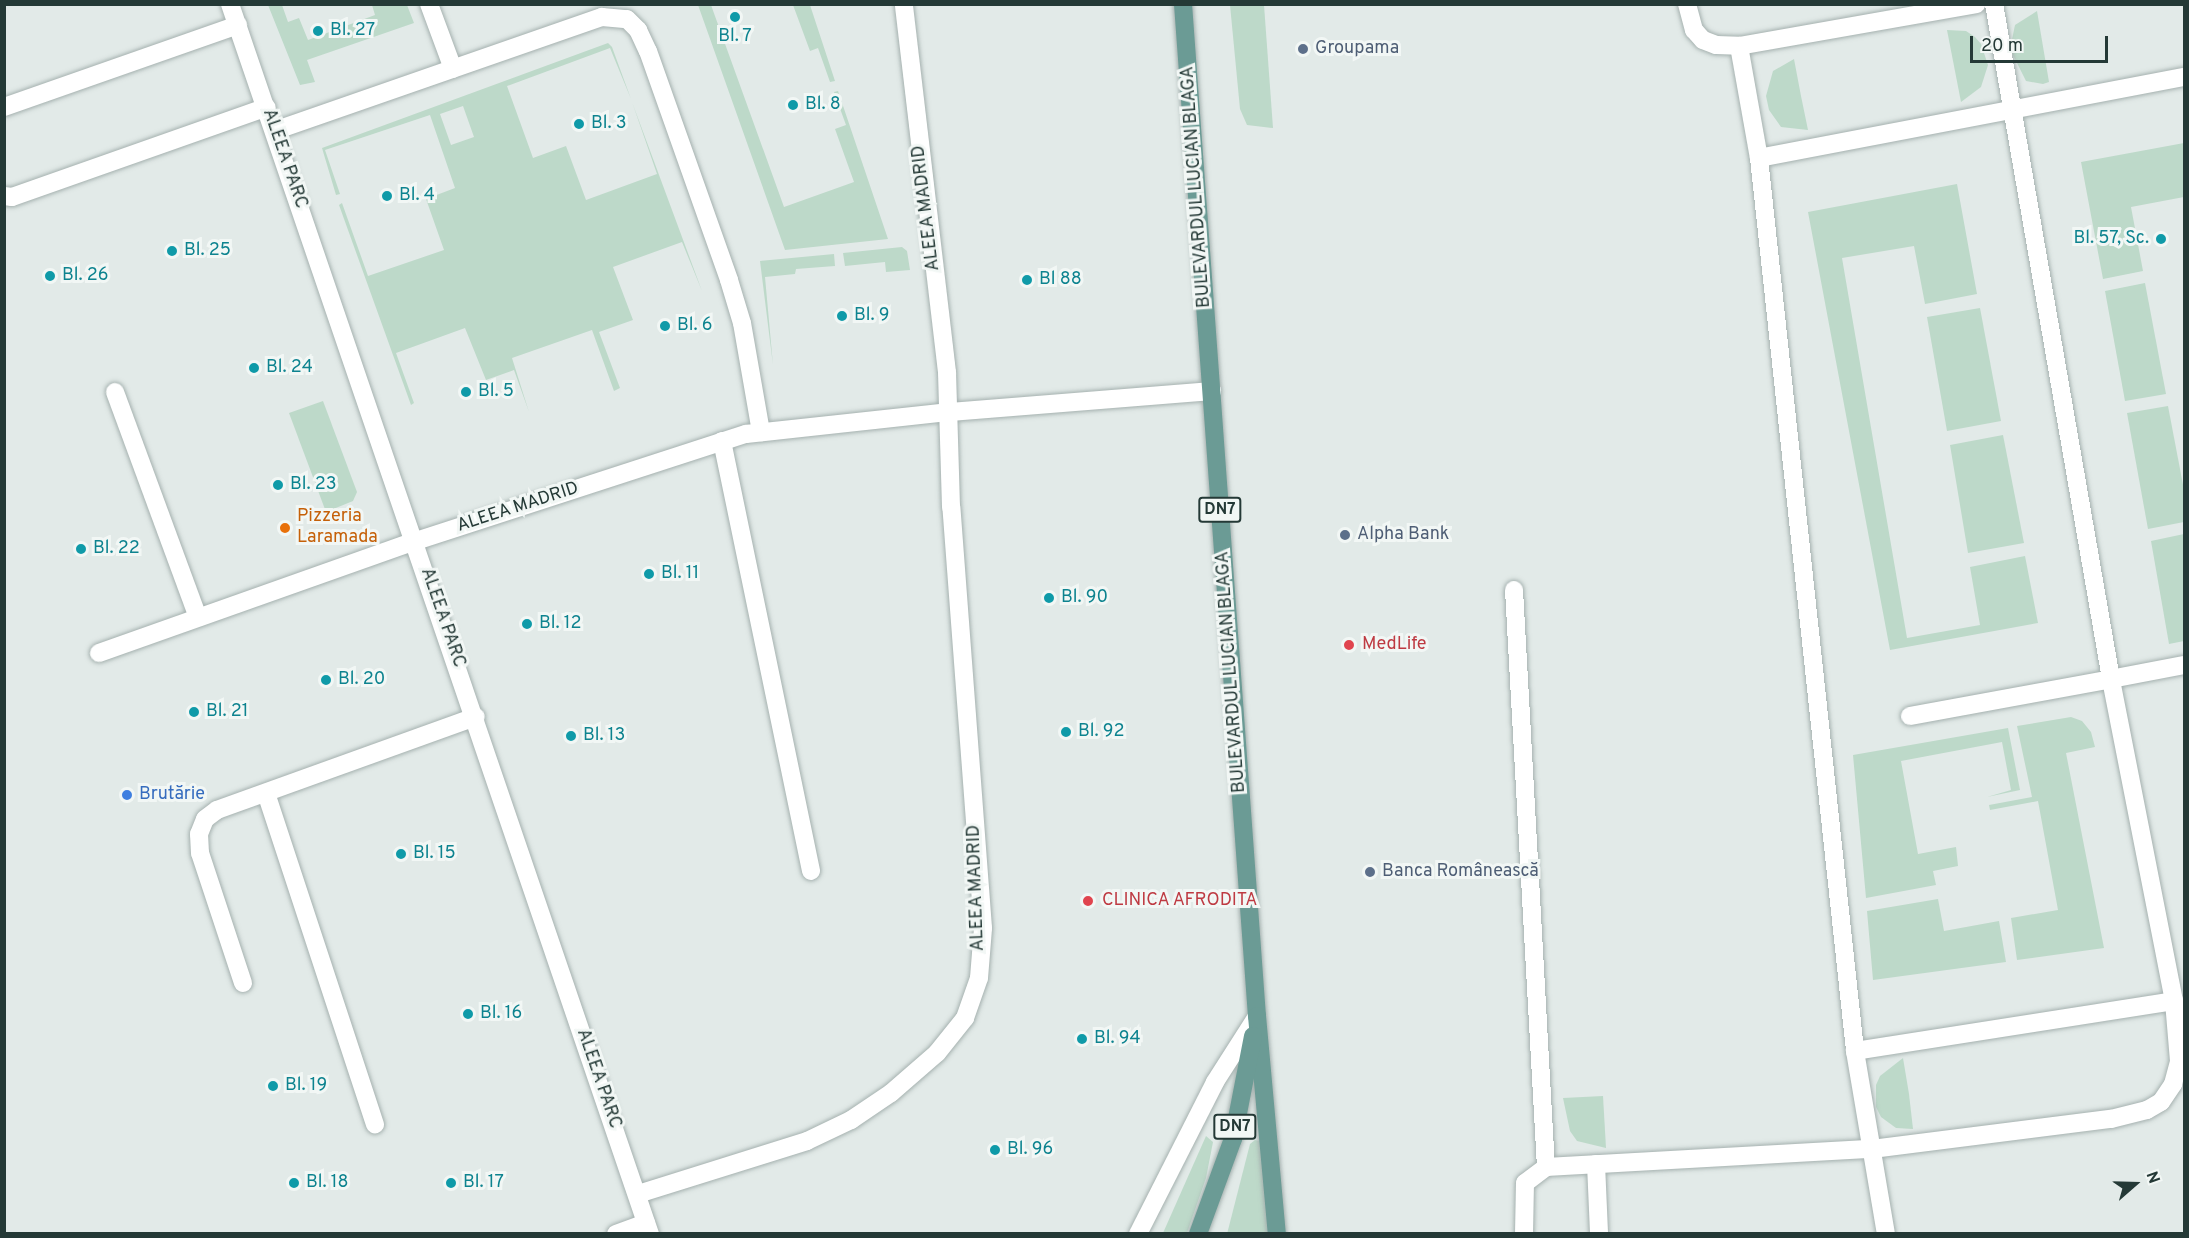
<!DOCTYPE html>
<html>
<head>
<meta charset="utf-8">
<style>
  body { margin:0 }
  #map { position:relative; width:2189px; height:1238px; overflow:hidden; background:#e2eae8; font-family:Overpass,sans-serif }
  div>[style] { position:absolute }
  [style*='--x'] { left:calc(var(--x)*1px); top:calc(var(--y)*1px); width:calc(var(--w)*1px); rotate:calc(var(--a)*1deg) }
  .green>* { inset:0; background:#bdd9c9 }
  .roads { filter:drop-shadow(0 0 2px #a5b1af) drop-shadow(0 0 2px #a5b1af) }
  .lane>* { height:18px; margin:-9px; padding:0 9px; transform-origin:9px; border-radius:9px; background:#fff }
  .street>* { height:18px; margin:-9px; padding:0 9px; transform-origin:9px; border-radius:9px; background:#fff }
  .primary>* { height:18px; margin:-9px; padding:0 9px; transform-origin:9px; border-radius:9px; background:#6b9b95 }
  .dots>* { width:16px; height:16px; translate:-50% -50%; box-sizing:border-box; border:3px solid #f2f7f5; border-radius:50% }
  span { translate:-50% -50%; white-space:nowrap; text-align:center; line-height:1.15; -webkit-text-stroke:6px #f2f7f5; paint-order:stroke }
  .shield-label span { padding:2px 4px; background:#f2f7f5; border:2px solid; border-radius:4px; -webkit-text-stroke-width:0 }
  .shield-label { font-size:16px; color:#243936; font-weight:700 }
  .culture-label { font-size:18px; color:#0d838f }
  .left { translate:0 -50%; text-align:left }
  .right { translate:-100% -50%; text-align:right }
  .service-label { font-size:18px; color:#4e5e75 }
  .street-label { font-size:18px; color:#243936 }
  .food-label { font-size:18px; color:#c56008 }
  .health-label { font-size:18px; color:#be3a42 }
  .shop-label { font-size:18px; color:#366cbe }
  .frame { position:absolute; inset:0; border:6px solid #243936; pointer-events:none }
  .north { position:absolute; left:2105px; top:1154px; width:60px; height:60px; -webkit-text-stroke:4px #f2f7f5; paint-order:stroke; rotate:70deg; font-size:16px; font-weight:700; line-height:24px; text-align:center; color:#243936 }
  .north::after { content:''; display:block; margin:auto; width:21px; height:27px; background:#243936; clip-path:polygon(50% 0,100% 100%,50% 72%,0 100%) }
  .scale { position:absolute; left:1970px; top:36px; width:138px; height:27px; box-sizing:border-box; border:3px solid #243936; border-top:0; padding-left:8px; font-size:18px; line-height:21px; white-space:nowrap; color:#243936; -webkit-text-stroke:4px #f2f7f5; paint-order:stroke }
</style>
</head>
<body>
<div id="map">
  <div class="green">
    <div style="clip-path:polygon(268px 5px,282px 5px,288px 22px,299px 18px,308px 40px,375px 15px,372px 5px,407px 5px,414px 23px,307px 60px,315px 82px,300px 85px)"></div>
    <div style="clip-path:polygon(698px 5px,711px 5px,784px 207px,854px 182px,835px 129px,846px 125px,834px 92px,838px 91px,888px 239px,785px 250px)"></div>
    <div style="clip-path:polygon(793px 5px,810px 5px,835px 81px,830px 82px,818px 48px,810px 51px)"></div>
    <div style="clip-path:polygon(1230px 5px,1264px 5px,1273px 128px,1247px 125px,1240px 109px)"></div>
    <div style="clip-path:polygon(2037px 11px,2049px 82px,2043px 84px,2026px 81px,2010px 49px,2015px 25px)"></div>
    <div style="clip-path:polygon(1947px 30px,1966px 31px,1975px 37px,1981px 44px,1988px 65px,1981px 87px,1961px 102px)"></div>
    <div style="clip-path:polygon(evenodd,608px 43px,612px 47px,631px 99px,610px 48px,507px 86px,533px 158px,566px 146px,586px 200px,657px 174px,632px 102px,702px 291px,682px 242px,613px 267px,633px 320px,599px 332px,620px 388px,614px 391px,592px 330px,512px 358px,529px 412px,514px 370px,486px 380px,465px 328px,396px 353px,414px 403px,411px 405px,339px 205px,342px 203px,368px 276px,444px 250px,426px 199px,455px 188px,430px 115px,325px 150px,340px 194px,336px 195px,322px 148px,608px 43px,463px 106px,474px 137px,451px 145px,440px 114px,463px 106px)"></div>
    <div style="clip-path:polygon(1794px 59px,1801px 96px,1808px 130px,1781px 127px,1769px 110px,1766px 96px,1773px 71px)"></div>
    <div style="clip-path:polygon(2184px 143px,2184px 197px,2131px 207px,2143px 271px,2103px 279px,2081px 162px)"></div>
    <div style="clip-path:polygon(1957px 184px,1977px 294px,1925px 304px,1914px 246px,1842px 258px,1907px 638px,1980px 625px,1970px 567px,2025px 556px,2038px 623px,1890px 650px,1808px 212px)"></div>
    <div style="clip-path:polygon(902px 247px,907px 251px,910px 270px,886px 272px,885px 262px,845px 266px,843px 253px)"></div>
    <div style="clip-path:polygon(834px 254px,835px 266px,796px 269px,795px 274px,765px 277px,773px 365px,760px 261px)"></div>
    <div style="clip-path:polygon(2145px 283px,2166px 394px,2125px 401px,2105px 291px)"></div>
    <div style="clip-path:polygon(1980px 308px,2001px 421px,1947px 431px,1927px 317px)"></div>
    <div style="clip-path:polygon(323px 401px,357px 492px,353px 501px,326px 512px,289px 413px)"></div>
    <div style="clip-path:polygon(2168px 406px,2184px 490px,2184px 522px,2148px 529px,2127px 413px)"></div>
    <div style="clip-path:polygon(2003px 435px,2024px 543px,1968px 553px,1950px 445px)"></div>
    <div style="clip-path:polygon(2184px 534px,2184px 641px,2169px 644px,2151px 541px)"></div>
    <div style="clip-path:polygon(2071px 717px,2082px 721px,2091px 732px,2095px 747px,2066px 753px,2104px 948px,2017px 960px,2011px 918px,2058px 910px,2038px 801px,1990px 810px,1989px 805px,2032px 797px,2017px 726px)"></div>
    <div style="clip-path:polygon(2008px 728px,2020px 790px,1987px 797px,2011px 790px,2002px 742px,1901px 761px,1918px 854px,1956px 847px,1958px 866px,1933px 871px,1936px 885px,1866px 898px,1853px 755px)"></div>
    <div style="clip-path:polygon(1938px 899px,1944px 931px,1999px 921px,2006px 962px,1873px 980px,1867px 911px)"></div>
    <div style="clip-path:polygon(1903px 1058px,1909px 1094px,1913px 1129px,1896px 1128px,1881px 1117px,1876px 1107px,1876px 1085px,1880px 1076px)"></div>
    <div style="clip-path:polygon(1603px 1096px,1606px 1148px,1577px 1141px,1570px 1131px,1563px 1098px)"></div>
    <div style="clip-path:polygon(1206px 1136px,1213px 1142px,1206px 1178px,1187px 1233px,1163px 1233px)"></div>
    <div style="clip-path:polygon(1255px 1140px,1260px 1141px,1270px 1233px,1227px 1234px,1250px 1144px)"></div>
  </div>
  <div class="roads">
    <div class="lane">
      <div style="--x:429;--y:4;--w:69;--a:69.7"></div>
      <div style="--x:4;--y:107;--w:248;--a:-19.3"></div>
      <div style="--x:274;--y:131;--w:347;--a:-19.2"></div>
      <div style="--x:602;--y:17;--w:25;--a:5"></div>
      <div style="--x:627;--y:19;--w:16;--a:45"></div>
      <div style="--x:638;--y:30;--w:23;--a:65"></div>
      <div style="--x:648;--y:51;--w:243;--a:70.5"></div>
      <div style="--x:729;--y:280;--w:45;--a:73.2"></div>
      <div style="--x:742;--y:323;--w:111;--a:80.1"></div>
      <div style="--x:4;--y:196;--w:8;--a:7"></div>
      <div style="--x:12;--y:197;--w:270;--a:-19.4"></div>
      <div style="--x:115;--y:392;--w:240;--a:69.8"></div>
      <div style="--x:722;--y:441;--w:439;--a:78.3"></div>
      <div style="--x:1910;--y:716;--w:204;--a:-10.4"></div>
      <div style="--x:1855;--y:1051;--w:323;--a:-8.9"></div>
      <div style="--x:1596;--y:1164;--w:70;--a:87.5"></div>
      <div style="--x:638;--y:1194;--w:177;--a:-17.4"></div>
      <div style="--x:807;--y:1141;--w:49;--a:-25.5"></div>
      <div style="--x:851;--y:1120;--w:48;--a:-34"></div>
      <div style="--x:891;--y:1093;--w:61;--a:-41"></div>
      <div style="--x:937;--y:1053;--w:45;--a:-51.3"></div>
      <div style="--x:965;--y:1018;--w:42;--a:-70.7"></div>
      <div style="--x:979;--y:978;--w:50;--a:-85.4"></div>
      <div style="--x:983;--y:928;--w:422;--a:-94.3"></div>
      <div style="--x:951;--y:507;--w:135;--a:-91.7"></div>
      <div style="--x:947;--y:372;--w:371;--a:-96.7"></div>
      <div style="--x:1524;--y:1234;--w:51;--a:-88.9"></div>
      <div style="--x:1525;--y:1183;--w:26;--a:-37"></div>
    </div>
    <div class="street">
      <div style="--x:230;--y:4;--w:1300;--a:71.15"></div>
      <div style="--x:1687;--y:4;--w:27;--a:75"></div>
      <div style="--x:1694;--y:30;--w:13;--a:48"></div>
      <div style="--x:1703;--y:40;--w:14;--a:21"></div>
      <div style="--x:1716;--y:45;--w:23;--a:2"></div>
      <div style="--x:1739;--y:46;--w:241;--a:-10"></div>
      <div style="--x:1739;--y:46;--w:114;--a:79.9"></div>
      <div style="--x:1759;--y:158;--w:898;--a:83.86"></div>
      <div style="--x:1855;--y:1051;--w:186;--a:80.4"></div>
      <div style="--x:1759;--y:158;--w:433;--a:-10.8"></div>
      <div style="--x:1514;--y:590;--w:578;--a:86.83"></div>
      <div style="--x:1546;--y:1167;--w:326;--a:-3.2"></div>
      <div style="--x:1872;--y:1149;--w:241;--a:-7.2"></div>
      <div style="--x:2111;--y:1119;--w:37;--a:-14"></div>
      <div style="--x:2147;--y:1110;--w:16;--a:-30"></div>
      <div style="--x:2161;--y:1102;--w:22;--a:-56"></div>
      <div style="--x:2173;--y:1084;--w:24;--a:-75"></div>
      <div style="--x:2179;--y:1061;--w:60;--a:-94.8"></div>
      <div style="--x:2174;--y:1001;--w:328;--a:-101.1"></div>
      <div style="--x:2111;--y:679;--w:685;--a:-99.83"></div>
      <div style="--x:99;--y:653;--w:336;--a:-19.5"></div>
      <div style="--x:416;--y:541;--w:347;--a:-18"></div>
      <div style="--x:746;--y:434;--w:205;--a:-6.2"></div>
      <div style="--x:950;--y:412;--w:263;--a:-4.6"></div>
      <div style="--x:2111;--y:679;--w:74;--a:-10.9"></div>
      <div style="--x:266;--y:793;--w:349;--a:71.8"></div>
      <div style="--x:243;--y:983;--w:137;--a:-108.3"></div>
      <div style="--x:200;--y:853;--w:19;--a:-93"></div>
      <div style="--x:199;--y:834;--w:16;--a:-68"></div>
      <div style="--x:205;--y:819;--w:15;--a:-37"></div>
      <div style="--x:217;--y:810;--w:275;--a:-19.8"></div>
      <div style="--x:616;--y:1234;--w:32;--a:-20"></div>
      <div style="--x:1138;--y:1234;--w:170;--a:-63.1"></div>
      <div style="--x:1215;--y:1082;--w:76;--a:-57.4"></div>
    </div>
    <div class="primary">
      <div style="--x:1183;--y:4;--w:1015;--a:85.82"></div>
      <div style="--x:1257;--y:1016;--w:219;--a:84.8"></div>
      <div style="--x:1198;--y:1234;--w:101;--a:-69.8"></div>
      <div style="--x:1233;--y:1139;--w:105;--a:-79"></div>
    </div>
  </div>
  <div class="dots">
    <div style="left:735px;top:17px;background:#0f9aa8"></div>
    <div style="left:318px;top:31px;background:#0f9aa8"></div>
    <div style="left:1303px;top:49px;background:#5c6f8a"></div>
    <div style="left:793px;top:105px;background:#0f9aa8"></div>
    <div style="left:579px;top:124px;background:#0f9aa8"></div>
    <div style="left:387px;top:196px;background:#0f9aa8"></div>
    <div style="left:2161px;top:239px;background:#0f9aa8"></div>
    <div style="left:172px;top:251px;background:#0f9aa8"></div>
    <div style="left:50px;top:276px;background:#0f9aa8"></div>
    <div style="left:1027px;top:280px;background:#0f9aa8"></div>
    <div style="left:842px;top:316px;background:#0f9aa8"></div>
    <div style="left:665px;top:326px;background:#0f9aa8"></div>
    <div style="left:254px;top:368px;background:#0f9aa8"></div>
    <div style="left:466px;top:392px;background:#0f9aa8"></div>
    <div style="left:278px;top:485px;background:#0f9aa8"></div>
    <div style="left:285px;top:528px;background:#e8710a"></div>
    <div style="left:1345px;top:535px;background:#5c6f8a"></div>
    <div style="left:81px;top:549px;background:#0f9aa8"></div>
    <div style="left:649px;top:574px;background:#0f9aa8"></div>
    <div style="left:1049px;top:598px;background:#0f9aa8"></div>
    <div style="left:527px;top:624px;background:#0f9aa8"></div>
    <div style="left:1349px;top:645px;background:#e0444e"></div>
    <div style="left:326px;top:680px;background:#0f9aa8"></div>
    <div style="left:194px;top:712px;background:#0f9aa8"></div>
    <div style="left:1066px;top:732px;background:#0f9aa8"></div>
    <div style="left:571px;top:736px;background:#0f9aa8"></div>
    <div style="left:127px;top:795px;background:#3f7fe0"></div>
    <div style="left:401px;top:854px;background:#0f9aa8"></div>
    <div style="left:1370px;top:872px;background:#5c6f8a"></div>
    <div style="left:1088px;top:901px;background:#e0444e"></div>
    <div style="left:468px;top:1014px;background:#0f9aa8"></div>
    <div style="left:1082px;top:1039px;background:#0f9aa8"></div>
    <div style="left:273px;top:1086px;background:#0f9aa8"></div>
    <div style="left:995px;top:1150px;background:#0f9aa8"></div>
    <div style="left:294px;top:1183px;background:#0f9aa8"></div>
    <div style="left:451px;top:1183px;background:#0f9aa8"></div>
  </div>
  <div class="shield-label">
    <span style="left:1220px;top:510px">DN7</span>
    <span style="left:1235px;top:1127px">DN7</span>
  </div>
  <div class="culture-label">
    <span class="left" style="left:330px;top:31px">Bl. 27</span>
    <span style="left:735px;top:37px">Bl. 7</span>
    <span class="left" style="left:805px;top:105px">Bl. 8</span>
    <span class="left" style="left:591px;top:124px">Bl. 3</span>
    <span class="left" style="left:399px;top:196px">Bl. 4</span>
    <span class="right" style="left:2149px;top:239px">Bl. 57, Sc.</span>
    <span class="left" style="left:184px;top:251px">Bl. 25</span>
    <span class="left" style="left:62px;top:276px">Bl. 26</span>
    <span class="left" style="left:1039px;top:280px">Bl 88</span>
    <span class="left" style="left:854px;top:316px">Bl. 9</span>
    <span class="left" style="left:677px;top:326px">Bl. 6</span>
    <span class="left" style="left:266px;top:368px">Bl. 24</span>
    <span class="left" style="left:478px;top:392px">Bl. 5</span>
    <span class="left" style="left:290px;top:485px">Bl. 23</span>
    <span class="left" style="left:93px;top:549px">Bl. 22</span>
    <span class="left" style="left:661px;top:574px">Bl. 11</span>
    <span class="left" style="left:1061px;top:598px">Bl. 90</span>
    <span class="left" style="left:539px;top:624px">Bl. 12</span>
    <span class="left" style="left:338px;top:680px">Bl. 20</span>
    <span class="left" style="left:206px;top:712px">Bl. 21</span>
    <span class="left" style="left:1078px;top:732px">Bl. 92</span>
    <span class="left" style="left:583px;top:736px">Bl. 13</span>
    <span class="left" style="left:413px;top:854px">Bl. 15</span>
    <span class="left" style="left:480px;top:1014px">Bl. 16</span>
    <span class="left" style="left:1094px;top:1039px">Bl. 94</span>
    <span class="left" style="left:285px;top:1086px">Bl. 19</span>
    <span class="left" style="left:1007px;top:1150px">Bl. 96</span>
    <span class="left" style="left:306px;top:1183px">Bl. 18</span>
    <span class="left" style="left:463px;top:1183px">Bl. 17</span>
  </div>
  <div class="service-label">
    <span class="left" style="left:1315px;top:49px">Groupama</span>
    <span class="left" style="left:1357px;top:535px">Alpha Bank</span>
    <span class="left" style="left:1382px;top:872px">Banca Românească</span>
  </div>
  <div class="street-label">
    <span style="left:284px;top:159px;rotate:71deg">ALEEA PARC</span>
    <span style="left:1197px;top:187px;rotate:-94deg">BULEVARDUL LUCIAN BLAGA</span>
    <span style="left:927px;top:208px;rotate:-97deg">ALEEA MADRID</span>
    <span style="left:518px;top:508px;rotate:-18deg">ALEEA MADRID</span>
    <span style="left:442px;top:618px;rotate:71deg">ALEEA PARC</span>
    <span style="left:1232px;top:672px;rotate:-94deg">BULEVARDUL LUCIAN BLAGA</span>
    <span style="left:977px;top:888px;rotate:-92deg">ALEEA MADRID</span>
    <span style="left:598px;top:1079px;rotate:71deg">ALEEA PARC</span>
  </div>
  <div class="food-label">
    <span class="left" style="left:297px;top:528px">Pizzeria<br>Laramada</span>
  </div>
  <div class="health-label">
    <span class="left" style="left:1362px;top:645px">MedLife</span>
    <span class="left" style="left:1102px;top:901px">CLINICA AFRODITA</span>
  </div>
  <div class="shop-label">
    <span class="left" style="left:139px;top:795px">Brutărie</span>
  </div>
  <div class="frame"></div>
  <div class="north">N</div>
  <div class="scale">20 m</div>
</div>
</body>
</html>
